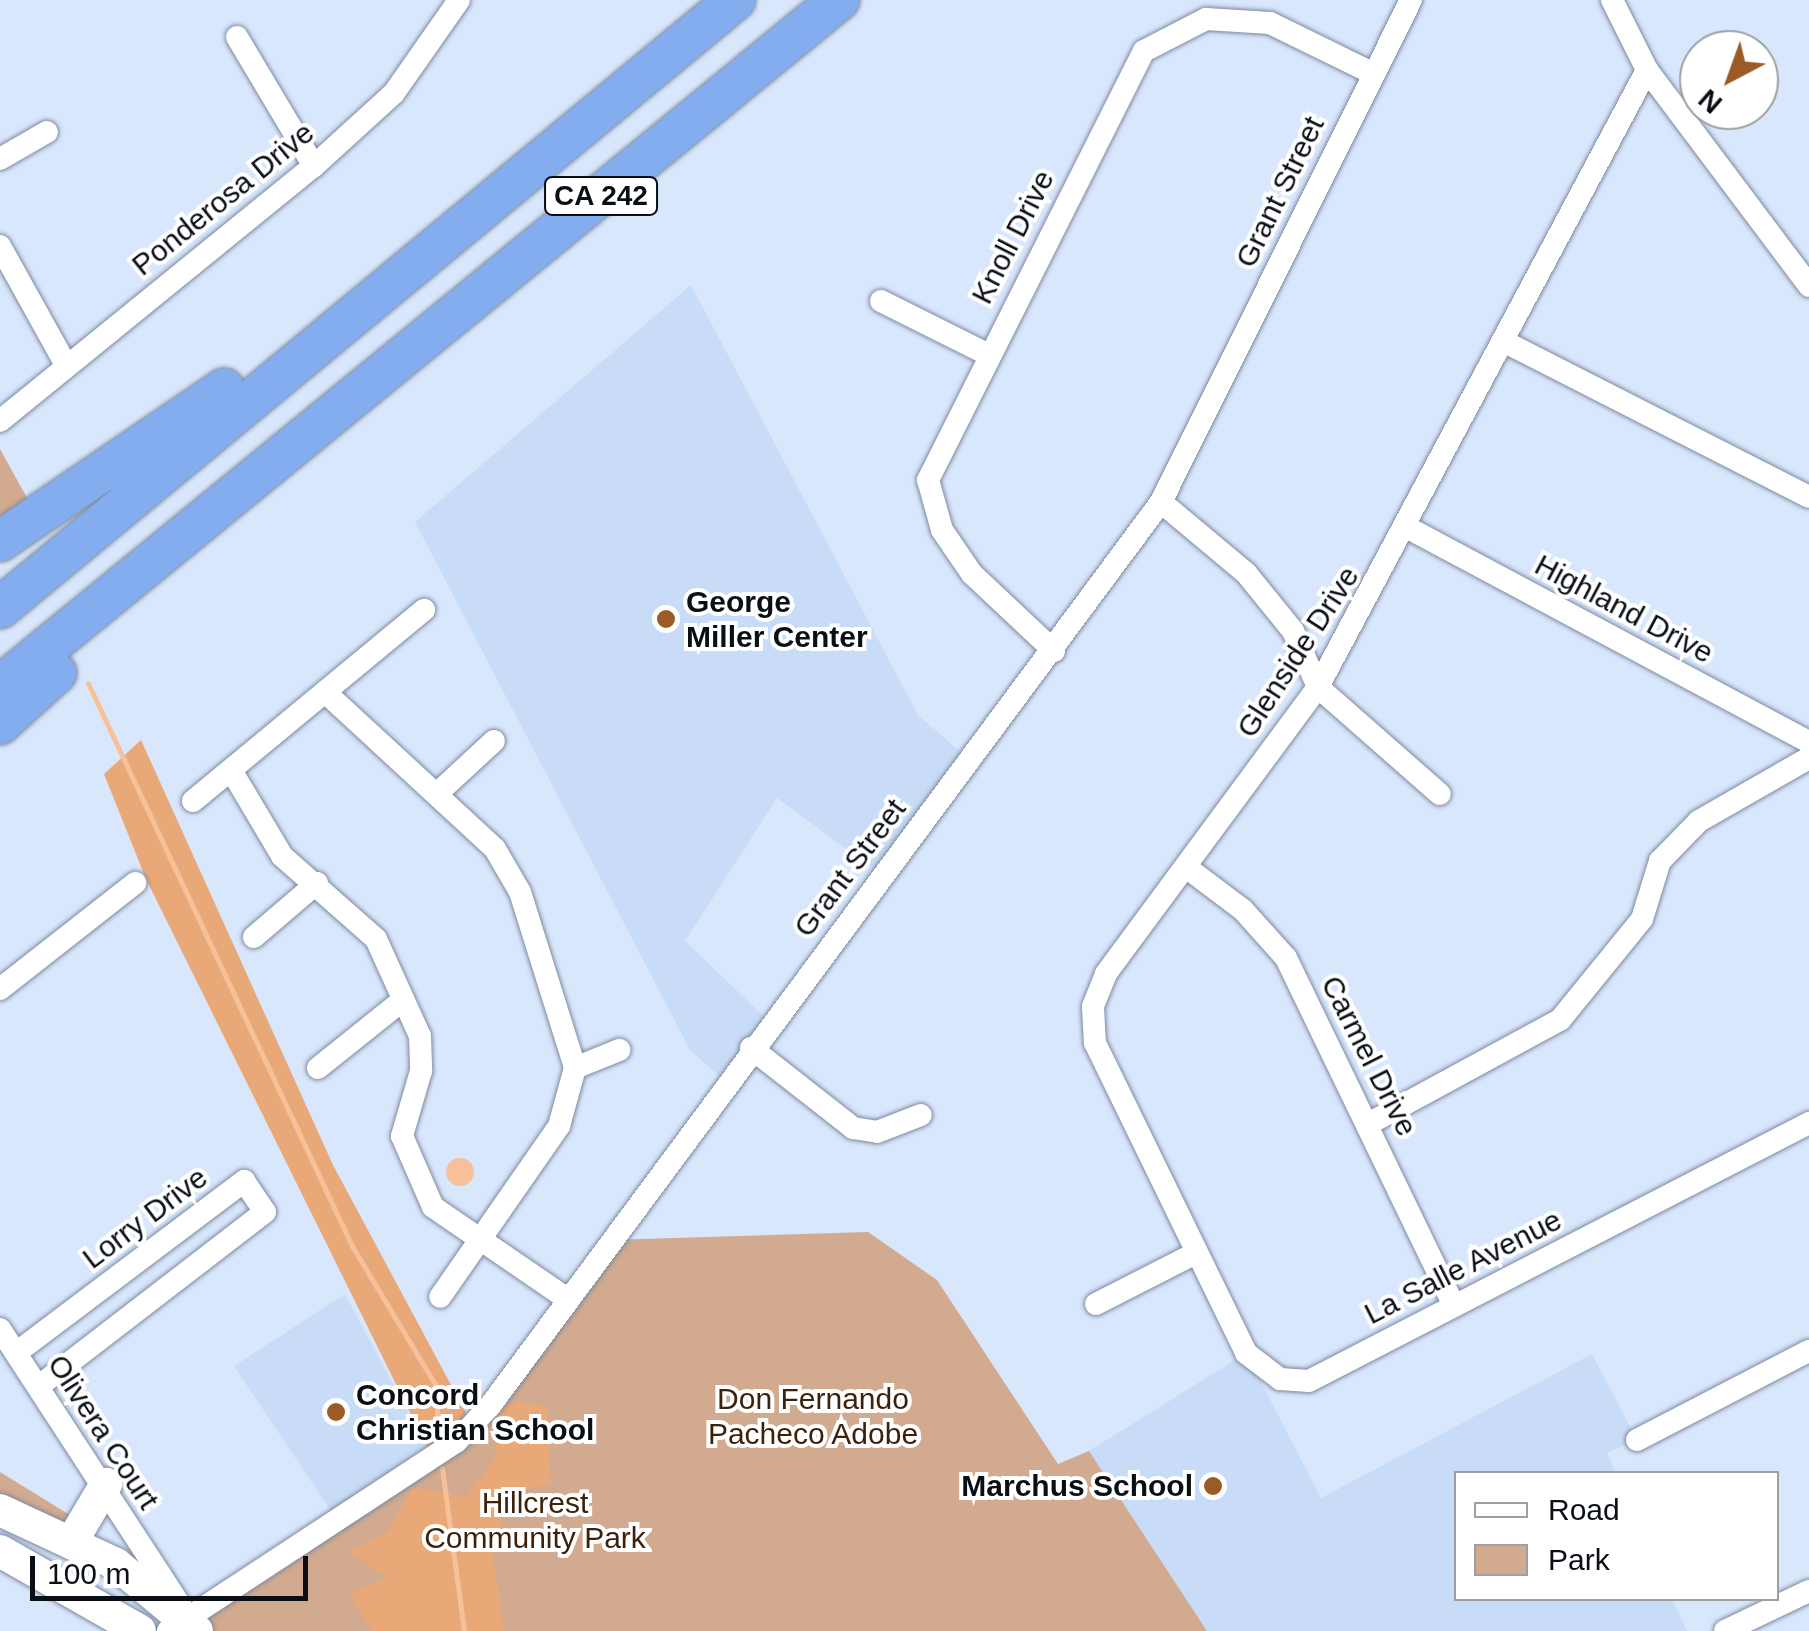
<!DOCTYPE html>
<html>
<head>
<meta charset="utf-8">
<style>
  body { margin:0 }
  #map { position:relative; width:1809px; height:1631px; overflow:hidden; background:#d9e7fd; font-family:Helvetica,sans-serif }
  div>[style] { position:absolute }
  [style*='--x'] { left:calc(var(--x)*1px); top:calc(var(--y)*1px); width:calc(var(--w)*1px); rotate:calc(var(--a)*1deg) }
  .built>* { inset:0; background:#c9dcf7 }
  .green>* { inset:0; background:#d2aa8f }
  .forest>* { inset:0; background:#e9a877 }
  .water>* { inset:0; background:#f6c19a }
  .round { border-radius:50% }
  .stream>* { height:5px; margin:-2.5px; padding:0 2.5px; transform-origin:2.5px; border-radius:2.5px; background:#f6c19a }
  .roads { filter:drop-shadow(0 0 2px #7d8a9e) drop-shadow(0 0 2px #7d8a9e) }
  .street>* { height:22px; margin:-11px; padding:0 11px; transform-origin:11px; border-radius:11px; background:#fff }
  .secondary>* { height:32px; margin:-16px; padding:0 16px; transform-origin:16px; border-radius:16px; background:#fff }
  .highway>* { height:40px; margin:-20px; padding:0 20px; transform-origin:20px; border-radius:20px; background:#83adef }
  .dots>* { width:28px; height:28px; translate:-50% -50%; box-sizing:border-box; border:5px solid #fff; border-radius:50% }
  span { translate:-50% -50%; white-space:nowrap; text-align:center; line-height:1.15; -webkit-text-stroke:8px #fff; paint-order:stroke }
  .shield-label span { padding:2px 8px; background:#fff; border:2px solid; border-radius:8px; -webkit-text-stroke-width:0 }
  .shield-label { font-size:28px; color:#0a0e15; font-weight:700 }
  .street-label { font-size:30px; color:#0a0e15 }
  .poi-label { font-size:30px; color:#0a0e15; font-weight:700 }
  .left { translate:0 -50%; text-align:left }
  .right { translate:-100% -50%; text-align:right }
  .park-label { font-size:30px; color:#3c220d }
  .legend { position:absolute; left:1454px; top:1471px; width:325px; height:130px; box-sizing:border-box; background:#fff; border:2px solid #9d9fa1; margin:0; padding:12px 18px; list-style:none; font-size:30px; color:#0a0e15 }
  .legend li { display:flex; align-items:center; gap:20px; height:50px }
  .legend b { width:50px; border:2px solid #9d9fa1 }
  .north { position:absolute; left:1679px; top:30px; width:100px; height:100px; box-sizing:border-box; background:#fff; border:2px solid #9d9fa1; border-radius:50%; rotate:221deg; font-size:28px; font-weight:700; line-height:40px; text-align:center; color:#0a0e15 }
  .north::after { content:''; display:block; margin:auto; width:35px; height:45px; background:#9b5b25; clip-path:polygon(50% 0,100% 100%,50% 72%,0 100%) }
  .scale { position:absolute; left:30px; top:1556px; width:278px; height:45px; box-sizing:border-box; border:5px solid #0a0e15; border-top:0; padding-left:12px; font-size:30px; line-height:35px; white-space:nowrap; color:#0a0e15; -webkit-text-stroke:8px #fff; paint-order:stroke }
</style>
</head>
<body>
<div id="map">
  <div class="built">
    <div style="clip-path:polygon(691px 285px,918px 715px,970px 760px,883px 876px,777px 798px,685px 941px,770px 1022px,726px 1082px,690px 1050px,415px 522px)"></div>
    <div style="clip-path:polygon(345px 1294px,432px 1457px,337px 1520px,234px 1366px)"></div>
    <div style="clip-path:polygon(1246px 1353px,1321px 1498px,1592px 1354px,1637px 1440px,1607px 1453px,1616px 1473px,1456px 1474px,1456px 1598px,1672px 1599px,1687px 1631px,1207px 1631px,1089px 1451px)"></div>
  </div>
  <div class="green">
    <div style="clip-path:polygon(0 449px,37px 516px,0 541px)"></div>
    <div style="clip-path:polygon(868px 1232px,937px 1280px,1058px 1464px,1089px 1451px,1207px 1631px,197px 1631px,188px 1618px,457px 1441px,609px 1240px)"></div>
    <div style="clip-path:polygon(0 1472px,86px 1525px,71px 1543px,0 1510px)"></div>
  </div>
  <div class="forest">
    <div style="clip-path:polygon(141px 740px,333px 1165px,472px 1424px,432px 1457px,146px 879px,104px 774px)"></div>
    <div style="clip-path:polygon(524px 1402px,547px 1407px,551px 1484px,520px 1490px,491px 1538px,504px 1631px,372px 1631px,349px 1594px,387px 1578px,349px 1551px,388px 1532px,413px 1487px,466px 1497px,497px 1455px,490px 1406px)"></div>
  </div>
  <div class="water">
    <div class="round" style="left:446px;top:1158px;width:28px;height:28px"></div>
  </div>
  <div class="stream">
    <div style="--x:88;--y:683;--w:622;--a:64.88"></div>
    <div style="--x:352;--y:1246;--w:161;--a:59"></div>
    <div style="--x:435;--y:1384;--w:51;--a:85.5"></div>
    <div style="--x:442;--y:1468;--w:164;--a:82.3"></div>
  </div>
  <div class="roads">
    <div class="street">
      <div style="--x:1612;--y:0;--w:78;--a:63.4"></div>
      <div style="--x:1647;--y:70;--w:270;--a:53.1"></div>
      <div style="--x:237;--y:37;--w:150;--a:59.2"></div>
      <div style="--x:1647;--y:70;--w:699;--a:118.07"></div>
      <div style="--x:1318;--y:687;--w:357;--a:126.5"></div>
      <div style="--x:1106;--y:974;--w:35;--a:112"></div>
      <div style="--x:1093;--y:1007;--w:36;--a:87"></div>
      <div style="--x:1095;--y:1043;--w:345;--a:64"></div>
      <div style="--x:1246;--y:1353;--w:43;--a:37.4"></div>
      <div style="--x:1280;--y:1379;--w:29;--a:4"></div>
      <div style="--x:1309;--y:1381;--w:563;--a:-27.29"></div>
      <div style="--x:0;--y:159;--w:54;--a:-29.9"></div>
      <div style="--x:0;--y:246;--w:136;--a:61"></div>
      <div style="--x:881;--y:301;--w:119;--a:26.6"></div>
      <div style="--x:1503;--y:341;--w:343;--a:27"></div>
      <div style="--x:0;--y:421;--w:405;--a:-39.1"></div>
      <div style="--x:314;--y:166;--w:108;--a:-42.4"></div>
      <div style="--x:394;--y:93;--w:113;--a:-55"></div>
      <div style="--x:1161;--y:502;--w:111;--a:39.9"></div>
      <div style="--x:1246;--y:573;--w:75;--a:51"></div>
      <div style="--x:1293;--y:631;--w:61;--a:65.9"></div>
      <div style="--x:1318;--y:687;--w:162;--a:41.3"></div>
      <div style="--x:1410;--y:529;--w:452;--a:28.1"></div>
      <div style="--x:1054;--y:651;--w:112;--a:-136.8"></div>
      <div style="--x:972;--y:574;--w:53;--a:-124.3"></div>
      <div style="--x:942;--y:530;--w:52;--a:-105.6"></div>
      <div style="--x:928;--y:480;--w:480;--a:-63.3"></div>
      <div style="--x:1144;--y:51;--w:70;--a:-27.3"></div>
      <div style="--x:1206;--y:19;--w:64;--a:3.6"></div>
      <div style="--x:1270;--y:23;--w:114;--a:26.1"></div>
      <div style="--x:325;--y:692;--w:231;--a:42.7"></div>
      <div style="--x:495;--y:849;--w:50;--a:59.8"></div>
      <div style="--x:520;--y:892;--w:184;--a:72.6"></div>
      <div style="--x:575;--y:1068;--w:60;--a:105.4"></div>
      <div style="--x:559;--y:1126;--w:208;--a:124.8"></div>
      <div style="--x:231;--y:770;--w:100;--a:59.3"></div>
      <div style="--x:282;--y:856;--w:125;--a:41.4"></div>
      <div style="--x:376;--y:939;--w:107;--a:65.6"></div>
      <div style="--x:420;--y:1036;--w:35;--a:88"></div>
      <div style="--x:421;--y:1071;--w:68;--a:106.3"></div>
      <div style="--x:402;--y:1136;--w:77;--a:66.4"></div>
      <div style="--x:433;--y:1207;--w:161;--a:34.4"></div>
      <div style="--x:441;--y:790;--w:72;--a:-42.8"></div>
      <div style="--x:193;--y:801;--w:300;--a:-39.6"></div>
      <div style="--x:1186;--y:867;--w:71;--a:37"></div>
      <div style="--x:1243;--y:910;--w:64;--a:48.1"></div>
      <div style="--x:1286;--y:958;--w:386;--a:64.2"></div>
      <div style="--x:254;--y:937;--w:83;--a:-40.6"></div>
      <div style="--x:0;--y:989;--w:172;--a:-38.1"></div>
      <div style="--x:751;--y:1048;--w:130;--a:38.1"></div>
      <div style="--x:853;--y:1128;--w:24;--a:9"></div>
      <div style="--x:877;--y:1132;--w:47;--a:-21.1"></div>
      <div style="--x:318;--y:1068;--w:109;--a:-38.7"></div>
      <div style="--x:575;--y:1068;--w:48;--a:-22.2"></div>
      <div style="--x:1370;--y:1123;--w:216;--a:-28.5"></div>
      <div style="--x:1560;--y:1020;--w:130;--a:-50.9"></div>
      <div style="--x:1642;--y:919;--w:61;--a:-72.8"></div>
      <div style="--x:1660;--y:861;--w:56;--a:-45.7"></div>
      <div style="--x:1699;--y:821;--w:127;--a:-29.8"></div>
      <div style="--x:1096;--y:1304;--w:110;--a:-27"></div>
      <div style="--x:0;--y:1329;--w:332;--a:56.9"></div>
      <div style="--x:16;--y:1353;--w:286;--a:-37"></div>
      <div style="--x:244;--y:1181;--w:37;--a:56"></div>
      <div style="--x:265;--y:1212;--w:285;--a:142.4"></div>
      <div style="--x:1637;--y:1440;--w:194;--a:-27.4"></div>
      <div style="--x:168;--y:1631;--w:346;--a:-33.3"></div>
      <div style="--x:457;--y:1441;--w:48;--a:-46.7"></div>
      <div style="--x:490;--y:1406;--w:1126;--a:-53.42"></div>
      <div style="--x:1161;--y:502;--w:561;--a:-63.53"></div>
      <div style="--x:1725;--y:1631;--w:93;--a:-25.5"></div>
    </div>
    <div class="secondary">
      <div style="--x:0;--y:1510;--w:128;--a:25"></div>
      <div style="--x:116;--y:1564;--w:105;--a:39.6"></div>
      <div style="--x:71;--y:1543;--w:69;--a:-59.3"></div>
      <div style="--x:0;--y:1551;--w:161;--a:29.7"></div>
    </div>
    <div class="highway">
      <div style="--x:0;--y:541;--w:271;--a:-34.2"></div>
      <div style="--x:0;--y:608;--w:954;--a:-39.6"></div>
      <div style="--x:0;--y:686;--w:1084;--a:-39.27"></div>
      <div style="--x:0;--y:724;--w:76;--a:-42.3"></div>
    </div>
  </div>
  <div class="dots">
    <div style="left:666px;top:619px;background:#9b5b25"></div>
    <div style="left:336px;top:1412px;background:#9b5b25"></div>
    <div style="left:1213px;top:1486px;background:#9b5b25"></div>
  </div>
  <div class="shield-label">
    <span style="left:601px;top:196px">CA 242</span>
  </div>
  <div class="street-label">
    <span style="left:1280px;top:192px;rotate:-64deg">Grant Street</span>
    <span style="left:223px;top:199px;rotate:-39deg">Ponderosa Drive</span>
    <span style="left:1013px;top:237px;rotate:-63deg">Knoll Drive</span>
    <span style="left:1624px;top:609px;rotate:28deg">Highland Drive</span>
    <span style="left:1298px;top:652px;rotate:-57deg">Glenside Drive</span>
    <span style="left:850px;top:868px;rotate:-53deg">Grant Street</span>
    <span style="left:1369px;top:1056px;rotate:63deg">Carmel Drive</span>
    <span style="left:145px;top:1218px;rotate:-37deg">Lorry Drive</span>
    <span style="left:1463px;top:1267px;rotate:-27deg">La Salle Avenue</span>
    <span style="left:103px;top:1432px;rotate:57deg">Olivera Court</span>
  </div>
  <div class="poi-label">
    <span class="left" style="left:686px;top:619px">George<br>Miller Center</span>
    <span class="left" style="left:356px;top:1412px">Concord<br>Christian School</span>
    <span class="right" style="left:1193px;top:1486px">Marchus School</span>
  </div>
  <div class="park-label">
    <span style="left:813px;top:1416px">Don Fernando<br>Pacheco Adobe</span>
    <span style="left:535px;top:1520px">Hillcrest<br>Community Park</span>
  </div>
  <ul class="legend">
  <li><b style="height:12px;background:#fff"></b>Road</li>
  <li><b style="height:28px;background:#d2aa8f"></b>Park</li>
  </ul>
  <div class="north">N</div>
  <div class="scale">100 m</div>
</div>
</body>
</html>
